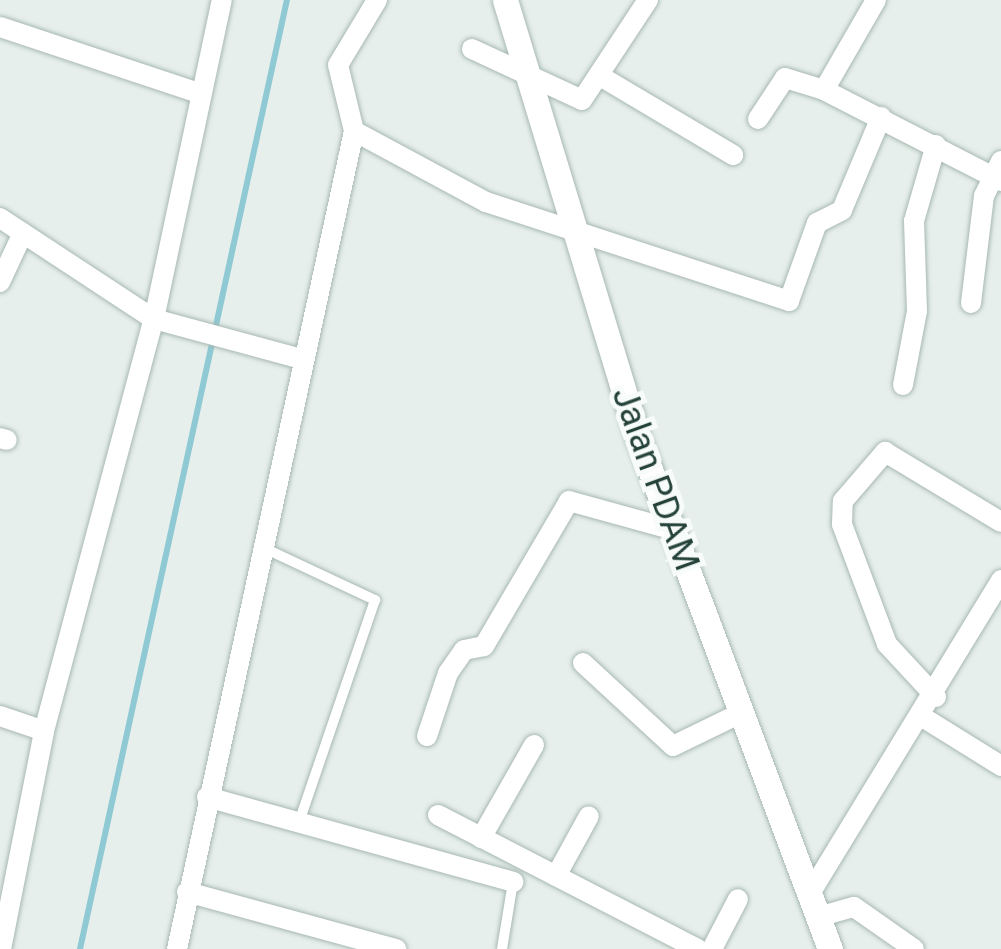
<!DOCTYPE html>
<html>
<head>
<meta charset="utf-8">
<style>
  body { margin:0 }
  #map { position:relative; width:1001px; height:949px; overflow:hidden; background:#e6efeb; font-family:Roboto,sans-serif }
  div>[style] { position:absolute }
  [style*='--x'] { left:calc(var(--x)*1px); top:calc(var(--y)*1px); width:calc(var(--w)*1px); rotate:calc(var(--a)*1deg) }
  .stream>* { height:6px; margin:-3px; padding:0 3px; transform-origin:3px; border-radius:3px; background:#8ec9d4 }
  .roads { filter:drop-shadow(0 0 2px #a8b8b2) drop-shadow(0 0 2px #a8b8b2) }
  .service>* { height:10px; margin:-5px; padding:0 5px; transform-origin:5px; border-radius:5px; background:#fff }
  .minor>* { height:20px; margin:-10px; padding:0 10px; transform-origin:10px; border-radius:10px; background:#fff }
  .tertiary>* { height:25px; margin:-12.5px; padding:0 12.5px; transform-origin:12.5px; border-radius:12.5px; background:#fff }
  span { translate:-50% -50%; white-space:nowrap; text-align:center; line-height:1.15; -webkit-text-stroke:10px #f7fbf9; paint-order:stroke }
  .street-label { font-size:35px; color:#24423a }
</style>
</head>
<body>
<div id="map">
  <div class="stream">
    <div style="--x:80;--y:949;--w:971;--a:-77.7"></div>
  </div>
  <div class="roads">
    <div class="service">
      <div style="--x:264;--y:548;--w:123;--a:25.1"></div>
      <div style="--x:375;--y:600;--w:231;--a:108.9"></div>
      <div style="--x:502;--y:949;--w:68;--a:-80.7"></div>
    </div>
    <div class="minor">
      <div style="--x:876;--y:0;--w:104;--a:120"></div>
      <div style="--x:824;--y:90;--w:199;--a:27.2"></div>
      <div style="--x:0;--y:27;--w:212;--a:18.4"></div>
      <div style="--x:472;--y:49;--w:121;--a:24.9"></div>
      <div style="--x:582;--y:100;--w:120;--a:-56.6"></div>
      <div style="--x:600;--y:76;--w:155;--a:30.7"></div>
      <div style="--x:758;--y:119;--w:49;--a:-56.6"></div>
      <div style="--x:785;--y:78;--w:41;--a:17.1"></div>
      <div style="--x:354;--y:131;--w:68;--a:-103.6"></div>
      <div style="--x:338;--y:65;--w:76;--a:-59"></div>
      <div style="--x:0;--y:218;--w:184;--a:33.3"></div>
      <div style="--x:154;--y:319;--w:152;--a:15.2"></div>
      <div style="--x:0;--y:282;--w:54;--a:-64.9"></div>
      <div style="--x:971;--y:303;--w:108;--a:-83.1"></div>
      <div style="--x:984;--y:196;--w:39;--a:-64"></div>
      <div style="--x:903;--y:385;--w:75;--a:-79.3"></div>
      <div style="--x:917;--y:311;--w:90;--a:-91.9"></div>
      <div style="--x:914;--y:221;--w:79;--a:-73.9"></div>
      <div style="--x:0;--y:438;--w:7;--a:16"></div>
      <div style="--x:583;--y:663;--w:122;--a:42.7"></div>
      <div style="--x:673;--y:746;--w:76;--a:-25.9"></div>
      <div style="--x:936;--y:697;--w:72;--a:-132.8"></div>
      <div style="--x:887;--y:644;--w:128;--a:-110.6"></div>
      <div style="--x:842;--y:524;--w:23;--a:-88"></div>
      <div style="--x:843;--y:501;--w:65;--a:-49.4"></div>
      <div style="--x:885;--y:452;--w:135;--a:31.1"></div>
      <div style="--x:0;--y:716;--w:46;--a:18.8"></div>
      <div style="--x:924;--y:718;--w:91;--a:31.9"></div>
      <div style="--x:427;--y:736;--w:66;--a:-71.6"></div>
      <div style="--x:448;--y:673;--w:28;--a:-55"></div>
      <div style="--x:464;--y:650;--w:20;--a:-11"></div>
      <div style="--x:484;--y:646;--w:168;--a:-59.6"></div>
      <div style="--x:569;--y:501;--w:106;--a:15.4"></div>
      <div style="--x:207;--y:797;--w:318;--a:15.5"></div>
      <div style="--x:438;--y:815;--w:292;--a:27.3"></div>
      <div style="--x:481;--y:838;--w:107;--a:-60.3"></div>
      <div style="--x:556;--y:876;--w:68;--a:-61.2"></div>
      <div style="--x:187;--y:892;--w:217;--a:15.3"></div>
      <div style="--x:809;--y:895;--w:369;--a:-58.6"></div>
      <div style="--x:818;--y:917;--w:37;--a:-16"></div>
      <div style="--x:854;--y:907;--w:73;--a:35"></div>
      <div style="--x:1;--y:949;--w:222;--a:-78.8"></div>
      <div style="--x:44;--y:731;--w:426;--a:-75.1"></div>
      <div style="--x:154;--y:319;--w:326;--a:-78"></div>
      <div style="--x:177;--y:949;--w:837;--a:-77.79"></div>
      <div style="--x:354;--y:131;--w:150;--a:28.3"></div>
      <div style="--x:486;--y:202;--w:319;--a:18.1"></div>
      <div style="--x:789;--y:301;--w:83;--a:-70.3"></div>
      <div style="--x:817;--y:223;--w:28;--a:-27"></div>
      <div style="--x:842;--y:210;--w:101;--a:-67.2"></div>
      <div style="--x:712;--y:949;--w:56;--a:-62.5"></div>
    </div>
    <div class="tertiary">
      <div style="--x:505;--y:0;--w:460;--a:73.1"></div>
      <div style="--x:639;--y:440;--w:544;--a:69.43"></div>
    </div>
  </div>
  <div class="street-label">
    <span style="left:655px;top:479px;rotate:70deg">Jalan PDAM</span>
  </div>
</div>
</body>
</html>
